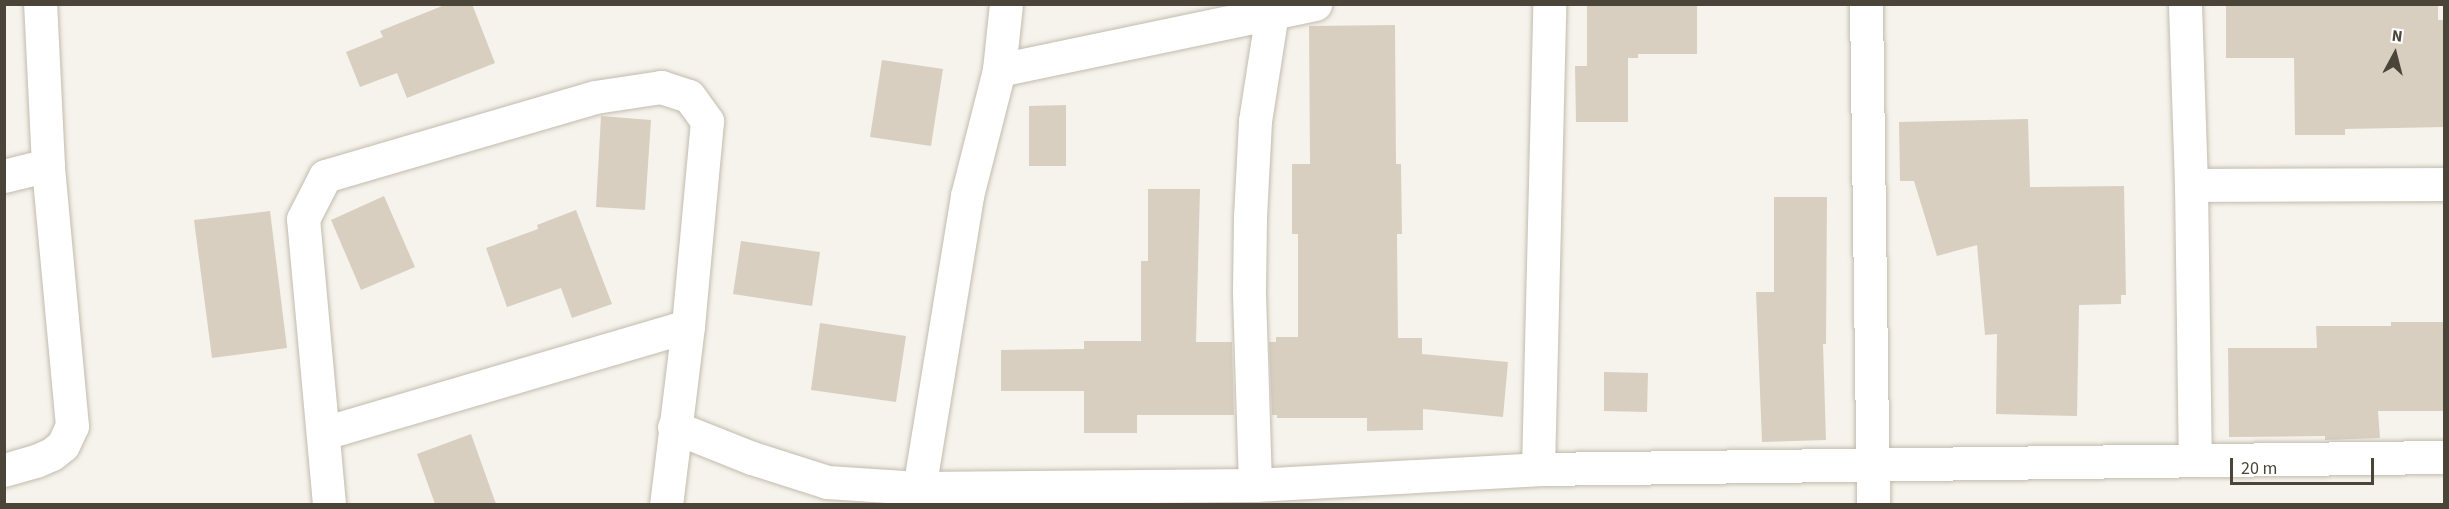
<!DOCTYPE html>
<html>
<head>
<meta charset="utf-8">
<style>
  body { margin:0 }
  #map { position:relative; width:2449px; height:509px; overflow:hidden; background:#f6f3ec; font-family:"Source Sans 3",sans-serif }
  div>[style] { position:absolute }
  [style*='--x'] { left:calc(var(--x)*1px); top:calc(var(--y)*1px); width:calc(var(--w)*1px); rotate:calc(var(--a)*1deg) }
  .building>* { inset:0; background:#d8cfc1 }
  .roads { filter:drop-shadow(0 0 2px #c2bbae) drop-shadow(0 0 2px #c2bbae) }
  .minor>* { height:33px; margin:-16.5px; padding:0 16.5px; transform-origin:16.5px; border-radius:16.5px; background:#fff }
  span { translate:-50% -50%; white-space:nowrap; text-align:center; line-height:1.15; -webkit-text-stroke:4.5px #fff; paint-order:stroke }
  .frame { position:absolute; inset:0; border:6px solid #4b4439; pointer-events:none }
  .north { position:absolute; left:2365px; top:24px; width:60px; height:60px; -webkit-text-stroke:4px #fff; paint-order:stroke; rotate:7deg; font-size:16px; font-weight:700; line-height:24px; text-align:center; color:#4b4439 }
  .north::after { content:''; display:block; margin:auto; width:21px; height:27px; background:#4b4439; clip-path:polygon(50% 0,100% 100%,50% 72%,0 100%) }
  .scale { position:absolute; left:2230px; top:458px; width:144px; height:27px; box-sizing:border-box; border:3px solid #4b4439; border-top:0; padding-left:8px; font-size:18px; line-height:21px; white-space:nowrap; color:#4b4439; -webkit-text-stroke:4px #fff; paint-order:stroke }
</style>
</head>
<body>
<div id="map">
  <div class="building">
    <div style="clip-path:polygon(447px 4px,472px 4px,495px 63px,407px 98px,397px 73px,360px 87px,346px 52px,383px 37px,380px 31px)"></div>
    <div style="clip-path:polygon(1587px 4px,1697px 4px,1697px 54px,1638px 54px,1638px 58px,1628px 58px,1628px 122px,1576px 122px,1575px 66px,1587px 66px)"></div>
    <div style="clip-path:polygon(2226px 4px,2438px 4px,2438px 20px,2445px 20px,2445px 127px,2345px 129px,2345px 135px,2295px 135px,2294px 58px,2226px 58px)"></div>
    <div style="clip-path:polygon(1395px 25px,1396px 164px,1401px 164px,1402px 234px,1397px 234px,1398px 338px,1422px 338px,1422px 354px,1508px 362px,1503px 417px,1423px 409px,1423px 430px,1367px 431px,1367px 418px,1277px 418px,1277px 415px,1272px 415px,1269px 342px,1276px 342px,1276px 337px,1298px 337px,1298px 234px,1292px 234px,1292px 164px,1310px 164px,1309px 26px)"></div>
    <div style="clip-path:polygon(882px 60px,943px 69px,931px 146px,870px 137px)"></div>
    <div style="clip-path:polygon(1066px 105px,1066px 166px,1029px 166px,1029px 106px)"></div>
    <div style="clip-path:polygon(601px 116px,651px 120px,645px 210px,596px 207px)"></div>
    <div style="clip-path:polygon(2028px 119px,2030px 187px,2124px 186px,2126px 295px,2121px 295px,2121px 304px,2079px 305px,2077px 416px,1996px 414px,1997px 334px,1985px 335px,1977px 245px,1937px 256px,1914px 181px,1900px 181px,1899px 122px)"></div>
    <div style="clip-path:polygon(1148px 189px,1200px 189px,1196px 342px,1232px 342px,1234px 415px,1137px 415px,1137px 433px,1084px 433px,1084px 391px,1001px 391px,1001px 350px,1084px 349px,1084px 341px,1141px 341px,1141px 261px,1148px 261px)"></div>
    <div style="clip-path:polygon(384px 196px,415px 267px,361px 290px,331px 220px)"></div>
    <div style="clip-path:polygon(1774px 197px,1827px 197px,1826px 344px,1823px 344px,1826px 440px,1762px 442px,1756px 292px,1774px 292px)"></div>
    <div style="clip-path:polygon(576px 210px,612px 304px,572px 318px,561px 288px,507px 307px,486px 248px,538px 229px,537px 225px)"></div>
    <div style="clip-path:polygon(270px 211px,287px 348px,212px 358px,194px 220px)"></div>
    <div style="clip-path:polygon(741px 241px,820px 252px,812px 306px,733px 294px)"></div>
    <div style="clip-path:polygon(2391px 322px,2445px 322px,2445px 411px,2378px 411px,2380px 438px,2325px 440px,2325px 436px,2229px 437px,2228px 348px,2317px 348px,2316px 326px,2391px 326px)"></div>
    <div style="clip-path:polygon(820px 323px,906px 336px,896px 402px,811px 390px)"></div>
    <div style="clip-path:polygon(1604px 372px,1648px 373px,1647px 412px,1604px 411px)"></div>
    <div style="clip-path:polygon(471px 434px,496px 504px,435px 504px,417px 454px)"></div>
  </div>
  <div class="roads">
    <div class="minor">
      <div style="--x:1006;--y:4;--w:66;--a:96.1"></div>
      <div style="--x:999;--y:70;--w:130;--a:104.3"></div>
      <div style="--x:967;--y:196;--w:296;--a:99.3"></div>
      <div style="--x:919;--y:488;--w:336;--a:-0.5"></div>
      <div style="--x:1255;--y:485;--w:283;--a:-3.2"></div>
      <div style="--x:1538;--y:469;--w:906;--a:-0.76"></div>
      <div style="--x:1866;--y:4;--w:500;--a:89.2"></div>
      <div style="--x:2185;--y:4;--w:181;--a:88.1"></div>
      <div style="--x:2191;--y:185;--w:253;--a:-0.2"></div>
      <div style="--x:999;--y:70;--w:323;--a:-11.8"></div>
      <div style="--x:4;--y:176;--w:45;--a:-14"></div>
      <div style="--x:2191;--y:185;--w:275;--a:89.2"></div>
      <div style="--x:674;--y:427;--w:84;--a:21.7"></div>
      <div style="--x:752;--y:458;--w:79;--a:17.7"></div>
      <div style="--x:827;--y:482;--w:92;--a:3.7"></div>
      <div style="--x:324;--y:433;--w:379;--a:-16.4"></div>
      <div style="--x:1538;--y:469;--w:465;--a:-88.6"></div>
      <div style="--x:4;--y:470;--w:33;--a:-16"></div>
      <div style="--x:36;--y:461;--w:17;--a:-24"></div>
      <div style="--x:52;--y:454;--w:14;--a:-39"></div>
      <div style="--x:63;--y:445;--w:21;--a:-65"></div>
      <div style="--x:72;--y:426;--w:262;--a:-95.3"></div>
      <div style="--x:48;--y:165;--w:161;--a:-92.8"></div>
      <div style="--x:1255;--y:485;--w:195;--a:-91.8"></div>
      <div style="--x:1249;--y:290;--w:73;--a:-89.2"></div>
      <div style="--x:1250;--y:217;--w:96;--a:-87"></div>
      <div style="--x:1255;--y:121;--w:110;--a:-81.1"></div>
      <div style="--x:329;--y:504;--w:286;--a:-95.2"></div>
      <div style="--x:303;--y:219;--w:48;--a:-62.9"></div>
      <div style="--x:325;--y:176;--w:281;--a:-16.3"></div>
      <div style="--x:595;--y:97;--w:67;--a:-8.6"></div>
      <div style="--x:661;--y:87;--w:29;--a:18"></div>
      <div style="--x:689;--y:96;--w:31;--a:54"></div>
      <div style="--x:707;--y:121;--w:206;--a:95.3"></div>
      <div style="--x:688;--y:326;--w:179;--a:97"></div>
    </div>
  </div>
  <div class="frame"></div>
  <div class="north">N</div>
  <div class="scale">20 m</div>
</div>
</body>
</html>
